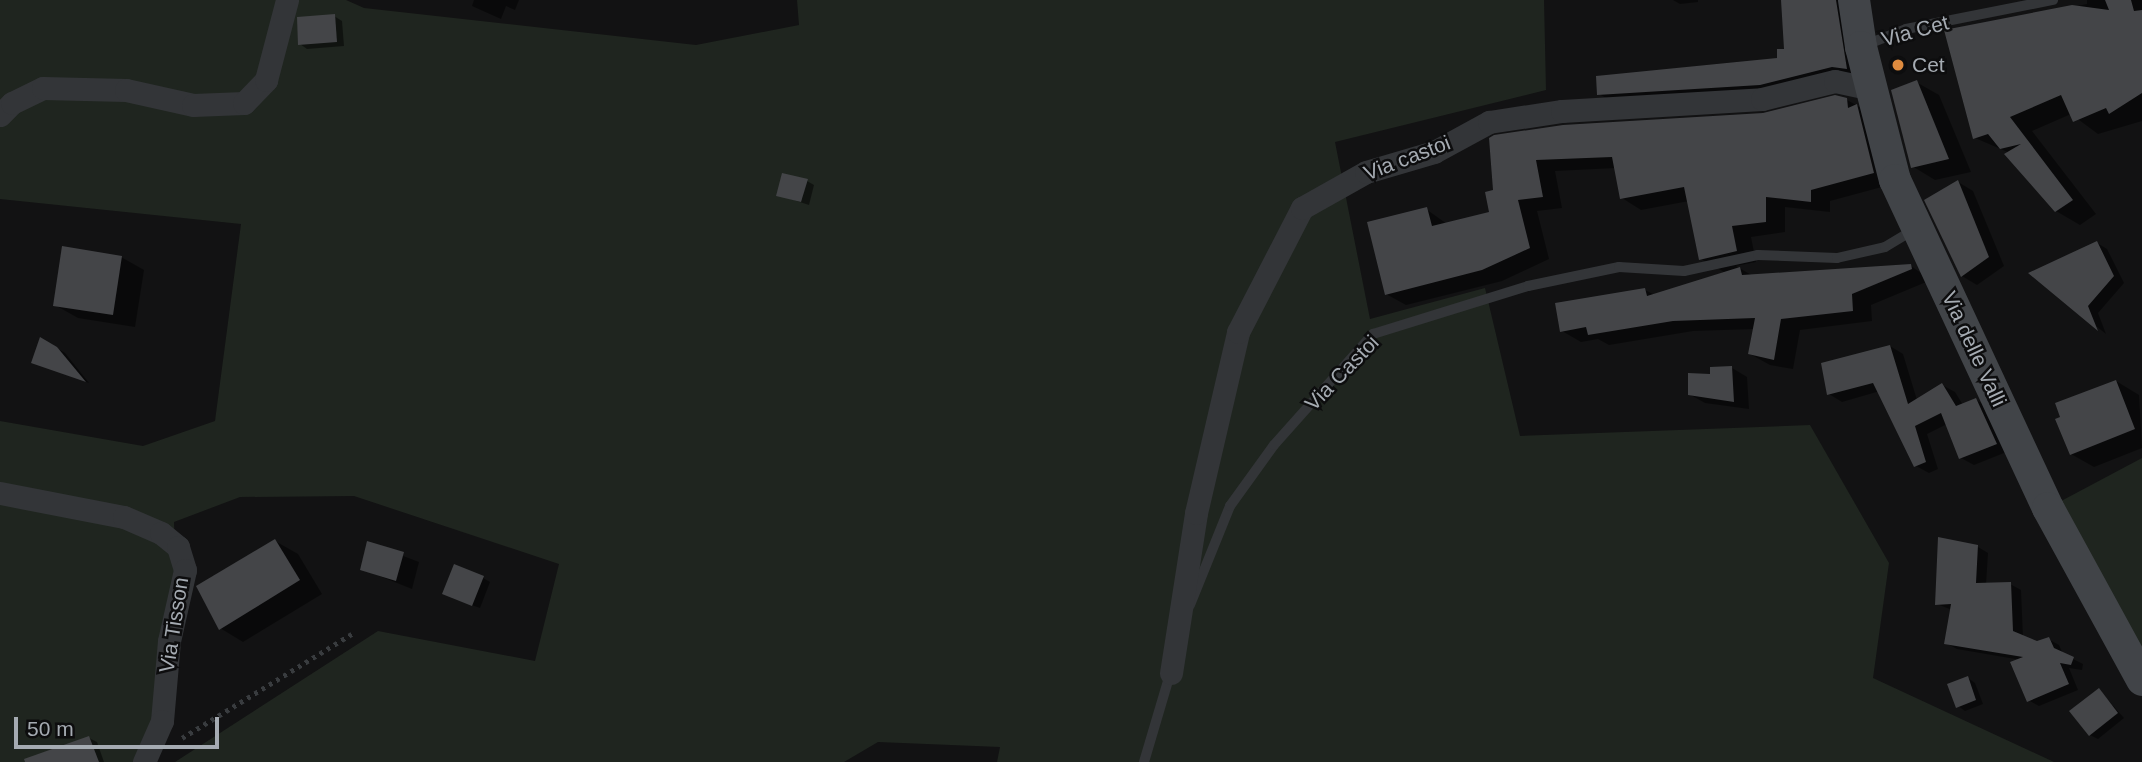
<!DOCTYPE html>
<html>
<head>
<meta charset="utf-8">
<style>
  body { margin:0 }
  #map { position:relative; width:2142px; height:762px; overflow:hidden; background:#121213; font-family:Arial,sans-serif }
  div>[style] { position:absolute }
  [style*='--x'] { left:calc(var(--x)*1px); top:calc(var(--y)*1px); width:calc(var(--w)*1px); rotate:calc(var(--a)*1deg) }
  .green>* { inset:0; background:#1f251f }
  .shadow>* { inset:0; background:#0007 }
  .building>* { inset:0; background:#444548 }
  .path>* { height:4.5px; margin-top:-2.25px; transform-origin:0; background:repeating-linear-gradient(90deg,#393c3f 0 3.5px,transparent 0 8.5px) }
  .lane>* { height:10px; margin:-5px; padding:0 5px; transform-origin:5px; border-radius:5px; background:#333538 }
  .street>* { height:23px; margin:-11.5px; padding:0 11.5px; transform-origin:11.5px; border-radius:11.5px; background:#333538 }
  .secondary>* { height:32px; margin:-16px; padding:0 16px; transform-origin:16px; border-radius:16px; background:#414448 }
  .dots>* { width:19px; height:19px; translate:-50% -50%; box-sizing:border-box; border:4px solid #0d0d0e; border-radius:50% }
  span { translate:-50% -50%; white-space:nowrap; text-align:center; line-height:1.15; -webkit-text-stroke:5px #0d0d0e; paint-order:stroke }
  .street-label { font-size:21px; color:#a5abb2 }
  .poi-label { font-size:21px; color:#a5abb2 }
  .left { translate:0 -50%; text-align:left }
  .scale { position:absolute; left:14px; top:717px; width:205px; height:32px; box-sizing:border-box; border:4px solid #a5abb2; border-top:0; padding-left:9px; font-size:21px; line-height:24px; white-space:nowrap; color:#a5abb2; -webkit-text-stroke:5px #0d0d0e; paint-order:stroke }
</style>
</head>
<body>
<div id="map">
  <div class="green">
    <div style="clip-path:polygon(0 0,346px 0,364px 8px,696px 45px,799px 25px,797px 0,1544px 0,1546px 90px,1335px 142px,1370px 319px,1485px 288px,1520px 436px,1810px 425px,1889px 563px,1873px 678px,2054px 762px,997px 762px,1000px 747px,878px 742px,844px 762px,175px 762px,378px 631px,535px 661px,559px 564px,354px 496px,240px 497px,174px 522px,178px 634px,152px 762px,0 762px,0 421px,143px 446px,215px 421px,241px 224px,0 199px)"></div>
    <div style="clip-path:polygon(2142px 458px,2142px 680px,2048px 508px)"></div>
  </div>
  <div class="shadow">
    <div style="clip-path:polygon(474px 0,519px 0,515px 10px,506px 6px,501px 19px,472px 6px)"></div>
    <div style="clip-path:polygon(1673px 0,1698px 0,1698px 2px,1680px 4px)"></div>
    <div style="clip-path:polygon(1782px 0,1857px 0,1869px 81px,1622px 107px,1599px 94px,1779px 60px,1786px 50px)"></div>
    <div style="clip-path:polygon(2087px 0,2142px 0,2142px 121px,2098px 134px,2071px 114px,2032px 131px,2096px 214px,2080px 225px,2056px 211px,2010px 153px,1975px 138px,1946px 32px,2087px 4px)"></div>
    <div style="clip-path:polygon(334px 16px,342px 21px,344px 46px,307px 49px,300px 44px)"></div>
    <div style="clip-path:polygon(1916px 82px,1939px 95px,1971px 172px,1935px 180px,1912px 166px)"></div>
    <div style="clip-path:polygon(1847px 100px,1867px 111px,1893px 184px,1830px 201px,1830px 212px,1785px 207px,1785px 232px,1751px 237px,1756px 262px,1736px 266px,1753px 276px,1911px 266px,1931px 280px,1871px 305px,1872px 321px,1800px 330px,1793px 369px,1770px 365px,1750px 354px,1755px 329px,1693px 331px,1609px 345px,1598px 339px,1581px 342px,1562px 331px,1645px 290px,1655px 295px,1724px 272px,1701px 259px,1689px 201px,1641px 210px,1622px 198px,1616px 168px,1555px 171px,1562px 208px,1537px 211px,1549px 259px,1502px 281px,1406px 305px,1386px 294px,1426px 209px,1447px 224px,1491px 213px,1495px 191px,1491px 139px,1763px 115px)"></div>
    <div style="clip-path:polygon(807px 181px,814px 185px,809px 205px,778px 195px)"></div>
    <div style="clip-path:polygon(1958px 182px,1973px 191px,2004px 266px,1977px 285px,1962px 276px)"></div>
    <div style="clip-path:polygon(2097px 243px,2107px 249px,2124px 283px,2098px 313px,2106px 334px,2031px 274px)"></div>
    <div style="clip-path:polygon(121px 257px,144px 270px,135px 327px,78px 318px,55px 305px)"></div>
    <div style="clip-path:polygon(41px 339px,65px 353px,89px 383px,33px 362px)"></div>
    <div style="clip-path:polygon(1890px 346px,1903px 354px,1917px 400px,1942px 385px,1955px 392px,1963px 405px,1976px 400px,1989px 407px,2009px 451px,1974px 465px,1961px 458px,1947px 424px,1927px 434px,1938px 469px,1929px 473px,1916px 466px,1880px 391px,1842px 402px,1829px 394px)"></div>
    <div style="clip-path:polygon(1732px 368px,1747px 377px,1749px 409px,1705px 403px,1689px 394px,1711px 376px)"></div>
    <div style="clip-path:polygon(2116px 381px,2139px 395px,2142px 448px,2094px 467px,2071px 454px)"></div>
    <div style="clip-path:polygon(275px 541px,298px 554px,322px 594px,243px 642px,220px 628px)"></div>
    <div style="clip-path:polygon(369px 543px,419px 562px,412px 589px,362px 569px)"></div>
    <div style="clip-path:polygon(1978px 547px,1988px 553px,1986px 585px,2010px 584px,2021px 590px,2023px 638px,2037px 643px,2048px 639px,2059px 645px,2063px 654px,2083px 664px,2082px 670px,2069px 668px,2078px 690px,2039px 706px,2028px 700px,2021px 660px,1957px 649px,1946px 643px,1952px 610px,1937px 604px)"></div>
    <div style="clip-path:polygon(483px 578px,490px 582px,480px 608px,452px 598px)"></div>
    <div style="clip-path:polygon(1968px 678px,1975px 683px,1983px 704px,1965px 711px,1958px 706px)"></div>
    <div style="clip-path:polygon(2099px 690px,2124px 718px,2098px 739px,2090px 735px)"></div>
    <div style="clip-path:polygon(89px 738px,97px 742px,104px 762px,55px 762px)"></div>
  </div>
  <div class="building">
    <div style="clip-path:polygon(1781px 0,1836px 0,1847px 69px,1832px 67px,1760px 85px,1597px 95px,1596px 76px,1777px 58px,1777px 49px,1784px 49px)"></div>
    <div style="clip-path:polygon(2105px 0,2131px 0,2134px 11px,2142px 10px,2142px 93px,2109px 114px,2106px 108px,2073px 122px,2061px 95px,2010px 117px,2073px 200px,2055px 212px,2004px 154px,2021px 144px,2000px 149px,1988px 134px,1973px 139px,1944px 30px,2072px 5px,2109px 10px)"></div>
    <div style="clip-path:polygon(335px 14px,337px 42px,298px 45px,297px 17px)"></div>
    <div style="clip-path:polygon(1917px 80px,1949px 159px,1911px 168px,1891px 90px)"></div>
    <div style="clip-path:polygon(1835px 95px,1847px 98px,1848px 108px,1857px 104px,1874px 173px,1811px 190px,1811px 202px,1766px 197px,1766px 222px,1732px 226px,1737px 251px,1699px 260px,1684px 187px,1620px 199px,1612px 157px,1536px 160px,1543px 197px,1518px 200px,1530px 248px,1482px 270px,1385px 295px,1367px 222px,1427px 207px,1432px 226px,1489px 212px,1485px 192px,1493px 190px,1489px 138px,1494px 135px,1563px 125px,1763px 113px)"></div>
    <div style="clip-path:polygon(782px 173px,808px 179px,801px 202px,776px 196px)"></div>
    <div style="clip-path:polygon(1958px 180px,1989px 257px,1961px 277px,1924px 200px)"></div>
    <div style="clip-path:polygon(2097px 241px,2114px 276px,2088px 306px,2098px 331px,2028px 273px)"></div>
    <div style="clip-path:polygon(62px 246px,122px 256px,113px 315px,53px 306px)"></div>
    <div style="clip-path:polygon(1911px 264px,1912px 269px,1852px 294px,1853px 311px,1781px 319px,1774px 360px,1748px 354px,1755px 318px,1673px 321px,1588px 335px,1586px 327px,1560px 332px,1555px 303px,1645px 288px,1647px 296px,1740px 267px,1742px 275px)"></div>
    <div style="clip-path:polygon(40px 337px,57px 347px,86px 382px,31px 363px)"></div>
    <div style="clip-path:polygon(1890px 345px,1908px 404px,1942px 383px,1956px 406px,1976px 398px,1997px 444px,1959px 459px,1941px 413px,1915px 426px,1926px 462px,1914px 467px,1873px 383px,1827px 395px,1821px 363px)"></div>
    <div style="clip-path:polygon(1732px 366px,1734px 402px,1688px 395px,1688px 373px,1710px 374px,1710px 367px)"></div>
    <div style="clip-path:polygon(2116px 380px,2135px 429px,2070px 455px,2055px 419px,2060px 417px,2055px 403px)"></div>
    <div style="clip-path:polygon(1938px 537px,1978px 545px,1976px 583px,2011px 582px,2013px 631px,2037px 641px,2049px 637px,2054px 648px,2074px 657px,2071px 665px,2060px 663px,2069px 684px,2027px 702px,2010px 662px,2023px 657px,1944px 644px,1951px 604px,1935px 605px)"></div>
    <div style="clip-path:polygon(275px 539px,300px 580px,219px 630px,196px 586px)"></div>
    <div style="clip-path:polygon(367px 541px,404px 552px,396px 581px,360px 570px)"></div>
    <div style="clip-path:polygon(454px 564px,484px 576px,472px 606px,442px 594px)"></div>
    <div style="clip-path:polygon(1968px 676px,1976px 700px,1956px 708px,1947px 684px)"></div>
    <div style="clip-path:polygon(2099px 688px,2118px 713px,2089px 736px,2069px 711px)"></div>
    <div style="clip-path:polygon(89px 736px,99px 762px,25px 762px,24px 759px)"></div>
  </div>
  <div class="path">
    <div style="--x:182;--y:738;--w:199;--a:-31.5"></div>
  </div>
  <div class="lane">
    <div style="--x:1863;--y:46;--w:46;--a:-21.6"></div>
    <div style="--x:1906;--y:29;--w:150;--a:-11.2"></div>
    <div style="--x:1190;--y:605;--w:107;--a:-68"></div>
    <div style="--x:1230;--y:506;--w:75;--a:-54.2"></div>
    <div style="--x:1274;--y:445;--w:149;--a:-48.3"></div>
    <div style="--x:1373;--y:334;--w:162;--a:-17.2"></div>
    <div style="--x:1528;--y:286;--w:93;--a:-11.8"></div>
    <div style="--x:1619;--y:267;--w:65;--a:3.5"></div>
    <div style="--x:1684;--y:271;--w:76;--a:-12.2"></div>
    <div style="--x:1758;--y:255;--w:79;--a:2.2"></div>
    <div style="--x:1837;--y:258;--w:49;--a:-12.9"></div>
    <div style="--x:1885;--y:247;--w:35;--a:-31"></div>
    <div style="--x:1144;--y:762;--w:95;--a:-73.5"></div>
  </div>
  <div class="street">
    <div style="--x:0;--y:115;--w:17;--a:-45"></div>
    <div style="--x:12;--y:103;--w:34;--a:-26"></div>
    <div style="--x:43;--y:88;--w:83;--a:1.4"></div>
    <div style="--x:126;--y:90;--w:69;--a:12.6"></div>
    <div style="--x:193;--y:105;--w:51;--a:-2.2"></div>
    <div style="--x:244;--y:103;--w:32;--a:-46"></div>
    <div style="--x:266;--y:80;--w:83;--a:-75.3"></div>
    <div style="--x:0;--y:493;--w:126;--a:11"></div>
    <div style="--x:124;--y:517;--w:40;--a:23.4"></div>
    <div style="--x:161;--y:533;--w:22;--a:39"></div>
    <div style="--x:178;--y:547;--w:24;--a:73"></div>
    <div style="--x:185;--y:570;--w:73;--a:102.7"></div>
    <div style="--x:169;--y:641;--w:80;--a:95"></div>
    <div style="--x:162;--y:721;--w:45;--a:113.7"></div>
    <div style="--x:1171;--y:673;--w:162;--a:-81.1"></div>
    <div style="--x:1196;--y:513;--w:186;--a:-76.9"></div>
    <div style="--x:1238;--y:332;--w:140;--a:-62.7"></div>
    <div style="--x:1302;--y:208;--w:73;--a:-29.4"></div>
    <div style="--x:1366;--y:172;--w:71;--a:-16.4"></div>
    <div style="--x:1434;--y:152;--w:63;--a:-28.6"></div>
    <div style="--x:1489;--y:122;--w:74;--a:-8.6"></div>
    <div style="--x:1562;--y:111;--w:200;--a:-3.4"></div>
    <div style="--x:1762;--y:99;--w:75;--a:-13.9"></div>
    <div style="--x:1835;--y:81;--w:38;--a:12"></div>
  </div>
  <div class="secondary">
    <div style="--x:1854;--y:0;--w:48;--a:81.5"></div>
    <div style="--x:1861;--y:47;--w:137;--a:75.7"></div>
    <div style="--x:1895;--y:180;--w:362;--a:65"></div>
    <div style="--x:2048;--y:508;--w:196;--a:61.3"></div>
  </div>
  <div class="dots">
    <div style="left:1898px;top:65px;background:#de8b3f"></div>
  </div>
  <div class="street-label">
    <span style="left:1915px;top:31px;rotate:-15deg">Via Cet</span>
    <span style="left:1407px;top:158px;rotate:-21deg">Via castoi</span>
    <span style="left:1974px;top:349px;rotate:65deg">Via delle Valli</span>
    <span style="left:1342px;top:373px;rotate:-46deg">Via Castoi</span>
    <span style="left:174px;top:625px;rotate:-81deg">Via Tisson</span>
  </div>
  <div class="poi-label">
    <span class="left" style="left:1912px;top:65px">Cet</span>
  </div>
  <div class="scale">50 m</div>
</div>
</body>
</html>
